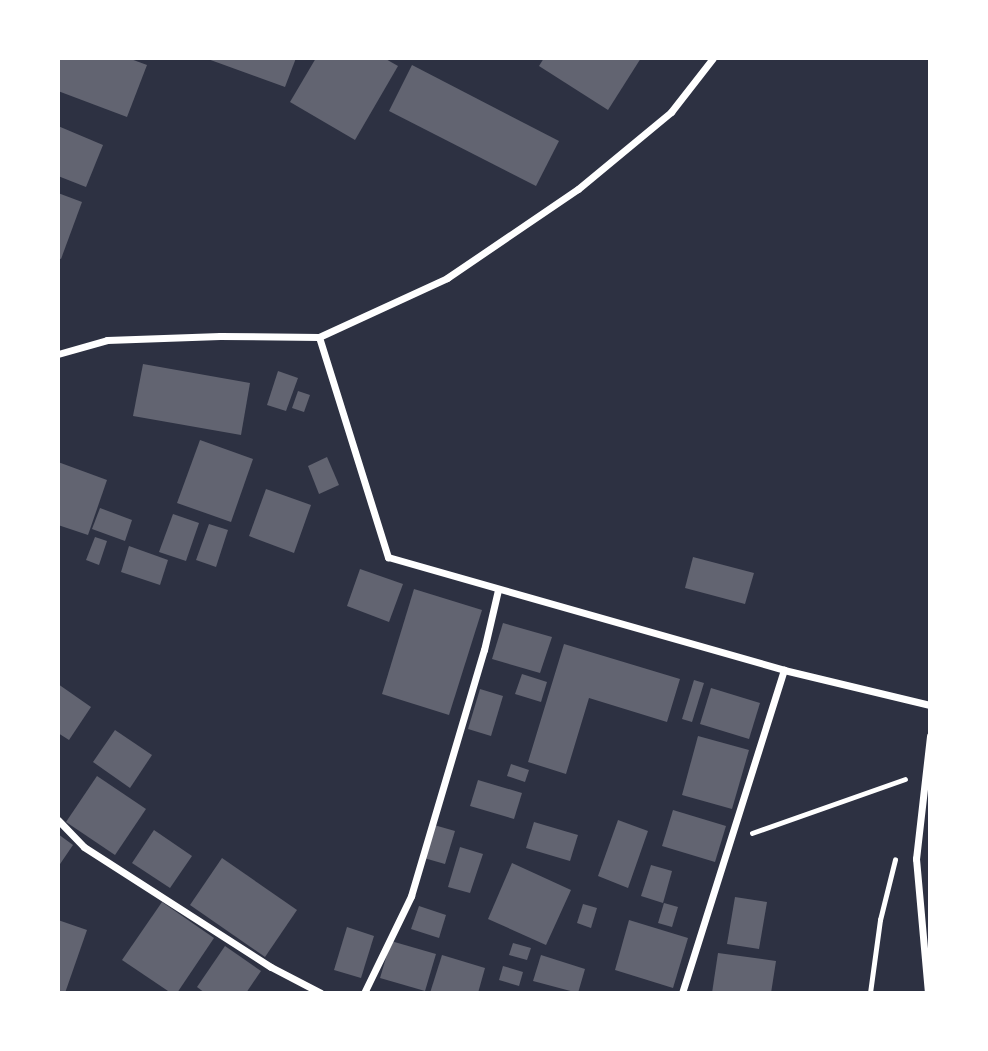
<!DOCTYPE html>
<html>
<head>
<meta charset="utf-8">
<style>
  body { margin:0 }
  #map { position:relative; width:988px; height:1051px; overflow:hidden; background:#2d3142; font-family:"PT Sans Narrow",sans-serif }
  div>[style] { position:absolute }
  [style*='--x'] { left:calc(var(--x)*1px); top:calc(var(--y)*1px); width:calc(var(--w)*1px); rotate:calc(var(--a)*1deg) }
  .building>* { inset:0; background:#626471 }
  .path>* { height:4.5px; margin:-2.25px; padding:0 2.25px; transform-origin:2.25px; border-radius:2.25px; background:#fff }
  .minor>* { height:7px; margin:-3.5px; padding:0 3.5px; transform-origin:3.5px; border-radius:3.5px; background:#fff }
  span { translate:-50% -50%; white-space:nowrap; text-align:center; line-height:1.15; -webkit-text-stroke:5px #fff; paint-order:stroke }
  .frame { position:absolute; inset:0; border:60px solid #fff; pointer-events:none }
</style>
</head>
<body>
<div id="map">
  <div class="building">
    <div style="clip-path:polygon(58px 58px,128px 58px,147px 65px,127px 117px,58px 91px)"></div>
    <div style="clip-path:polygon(205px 58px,296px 58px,285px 87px)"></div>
    <div style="clip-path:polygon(316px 58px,384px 58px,398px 66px,355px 140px,290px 102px)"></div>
    <div style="clip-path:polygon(544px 58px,641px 58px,608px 110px,539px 66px)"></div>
    <div style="clip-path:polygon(412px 65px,559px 141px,536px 186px,389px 111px)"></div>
    <div style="clip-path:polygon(58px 126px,103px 145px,86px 187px,58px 176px)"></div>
    <div style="clip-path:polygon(58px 193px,82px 202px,61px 259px,58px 258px)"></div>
    <div style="clip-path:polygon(143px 364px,250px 383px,241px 435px,133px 416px)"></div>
    <div style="clip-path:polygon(278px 371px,298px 378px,286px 411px,267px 405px)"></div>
    <div style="clip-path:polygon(298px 391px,310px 395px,304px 412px,292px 408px)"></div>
    <div style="clip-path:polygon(200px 440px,253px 459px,231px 522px,177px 503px)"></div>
    <div style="clip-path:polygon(327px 457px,339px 485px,319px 494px,308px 466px)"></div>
    <div style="clip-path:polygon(58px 462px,107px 480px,88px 535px,58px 525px)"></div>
    <div style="clip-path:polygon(266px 489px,311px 505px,294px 553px,249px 536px)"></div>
    <div style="clip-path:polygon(100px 508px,132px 520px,125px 541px,92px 529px)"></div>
    <div style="clip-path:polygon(173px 514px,199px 523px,186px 561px,159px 552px)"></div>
    <div style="clip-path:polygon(209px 524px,228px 530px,216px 567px,196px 560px)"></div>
    <div style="clip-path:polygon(95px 537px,107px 541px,99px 565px,86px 560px)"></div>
    <div style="clip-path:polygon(129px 546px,168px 560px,160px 585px,121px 572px)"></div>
    <div style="clip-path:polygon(693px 557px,754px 573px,745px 604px,685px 588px)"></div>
    <div style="clip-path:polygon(360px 569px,403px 584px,389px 622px,347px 606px)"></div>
    <div style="clip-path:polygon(414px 589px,482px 610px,449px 715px,382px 694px)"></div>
    <div style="clip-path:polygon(503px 623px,552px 637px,540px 673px,492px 659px)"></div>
    <div style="clip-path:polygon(564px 644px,680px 679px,667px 722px,589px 698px,566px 774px,528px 762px)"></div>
    <div style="clip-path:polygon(522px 674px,547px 682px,541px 702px,515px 694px)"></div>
    <div style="clip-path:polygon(694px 680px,704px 683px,692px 722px,682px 719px)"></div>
    <div style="clip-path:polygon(58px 684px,91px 707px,69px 740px,58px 733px)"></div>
    <div style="clip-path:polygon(711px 688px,760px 703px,749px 739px,700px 724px)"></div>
    <div style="clip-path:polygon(480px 689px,503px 696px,491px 736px,468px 729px)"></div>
    <div style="clip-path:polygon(115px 730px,152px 755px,130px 788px,93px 762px)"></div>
    <div style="clip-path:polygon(698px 736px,749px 750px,732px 809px,682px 795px)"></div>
    <div style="clip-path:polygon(511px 764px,529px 770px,525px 782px,507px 776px)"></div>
    <div style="clip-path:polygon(97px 776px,146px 809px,115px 855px,66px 822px)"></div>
    <div style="clip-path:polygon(478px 780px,522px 793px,514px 819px,470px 806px)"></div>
    <div style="clip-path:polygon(673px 810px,726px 826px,715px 862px,662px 846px)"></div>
    <div style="clip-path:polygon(618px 820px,648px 831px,628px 888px,598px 876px)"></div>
    <div style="clip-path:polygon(534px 822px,578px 835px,570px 861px,526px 848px)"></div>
    <div style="clip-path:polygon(434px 825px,455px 831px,445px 864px,424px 858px)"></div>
    <div style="clip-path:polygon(154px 830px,192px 856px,170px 888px,132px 863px)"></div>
    <div style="clip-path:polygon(58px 834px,73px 845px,58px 867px)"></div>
    <div style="clip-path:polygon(460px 847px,483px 854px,470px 893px,448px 887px)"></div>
    <div style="clip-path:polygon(222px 858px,297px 910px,265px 957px,190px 905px)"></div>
    <div style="clip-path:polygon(512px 863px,571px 890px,546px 945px,488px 919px)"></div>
    <div style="clip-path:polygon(651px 865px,672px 871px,663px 903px,641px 896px)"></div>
    <div style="clip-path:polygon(735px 897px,767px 902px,759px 949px,727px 944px)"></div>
    <div style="clip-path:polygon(162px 902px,214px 938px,177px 993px,171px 993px,122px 960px)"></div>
    <div style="clip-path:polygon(664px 903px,678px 907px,672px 927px,658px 923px)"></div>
    <div style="clip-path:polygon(583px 904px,597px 908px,591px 928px,577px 923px)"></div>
    <div style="clip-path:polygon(419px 906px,446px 915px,439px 938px,411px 929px)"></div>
    <div style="clip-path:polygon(58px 920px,87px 930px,65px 993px,58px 993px)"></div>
    <div style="clip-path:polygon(629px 920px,688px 938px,673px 988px,615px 970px)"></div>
    <div style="clip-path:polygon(347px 927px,374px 936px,361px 978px,334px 970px)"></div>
    <div style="clip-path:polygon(391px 941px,436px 954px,425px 991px,380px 978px)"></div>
    <div style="clip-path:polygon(513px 943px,531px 948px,527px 960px,509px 955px)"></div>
    <div style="clip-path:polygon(225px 946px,261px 971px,246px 993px,205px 993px,197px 987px)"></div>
    <div style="clip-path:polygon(718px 953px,776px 961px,771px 993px,712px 993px)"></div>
    <div style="clip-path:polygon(442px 955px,485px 968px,478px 993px,430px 993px)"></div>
    <div style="clip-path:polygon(541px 955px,585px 969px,578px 993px,533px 981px)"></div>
    <div style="clip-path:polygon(503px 966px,523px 972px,519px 986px,499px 980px)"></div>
  </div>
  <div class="path">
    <div style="--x:752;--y:833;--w:162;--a:-19.4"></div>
    <div style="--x:870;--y:993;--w:74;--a:-82.2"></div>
    <div style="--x:880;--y:920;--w:62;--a:-76"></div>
  </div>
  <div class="minor">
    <div style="--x:319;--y:337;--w:231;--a:72.6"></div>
    <div style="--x:388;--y:557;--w:412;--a:15.9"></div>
    <div style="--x:784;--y:670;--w:150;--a:13.5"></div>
    <div style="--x:58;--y:354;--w:51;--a:-15.9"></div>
    <div style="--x:107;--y:340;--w:113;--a:-2"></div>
    <div style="--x:220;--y:336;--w:99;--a:0.6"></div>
    <div style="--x:319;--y:337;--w:141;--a:-24.7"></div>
    <div style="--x:447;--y:278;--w:158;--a:-34.2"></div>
    <div style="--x:578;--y:189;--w:121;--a:-39.6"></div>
    <div style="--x:671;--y:112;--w:68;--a:-52.1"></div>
    <div style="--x:58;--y:820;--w:37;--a:46"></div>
    <div style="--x:84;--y:847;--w:222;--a:32.7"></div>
    <div style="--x:271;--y:967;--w:56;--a:27.5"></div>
    <div style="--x:364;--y:993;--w:108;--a:-64.1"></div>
    <div style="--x:411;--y:896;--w:257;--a:-73.5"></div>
    <div style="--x:484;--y:650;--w:62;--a:-76.9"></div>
    <div style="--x:682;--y:993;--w:339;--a:-72.5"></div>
    <div style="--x:928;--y:993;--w:135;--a:-95.1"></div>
    <div style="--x:916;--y:859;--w:124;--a:-83.5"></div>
  </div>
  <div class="frame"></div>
</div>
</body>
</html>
